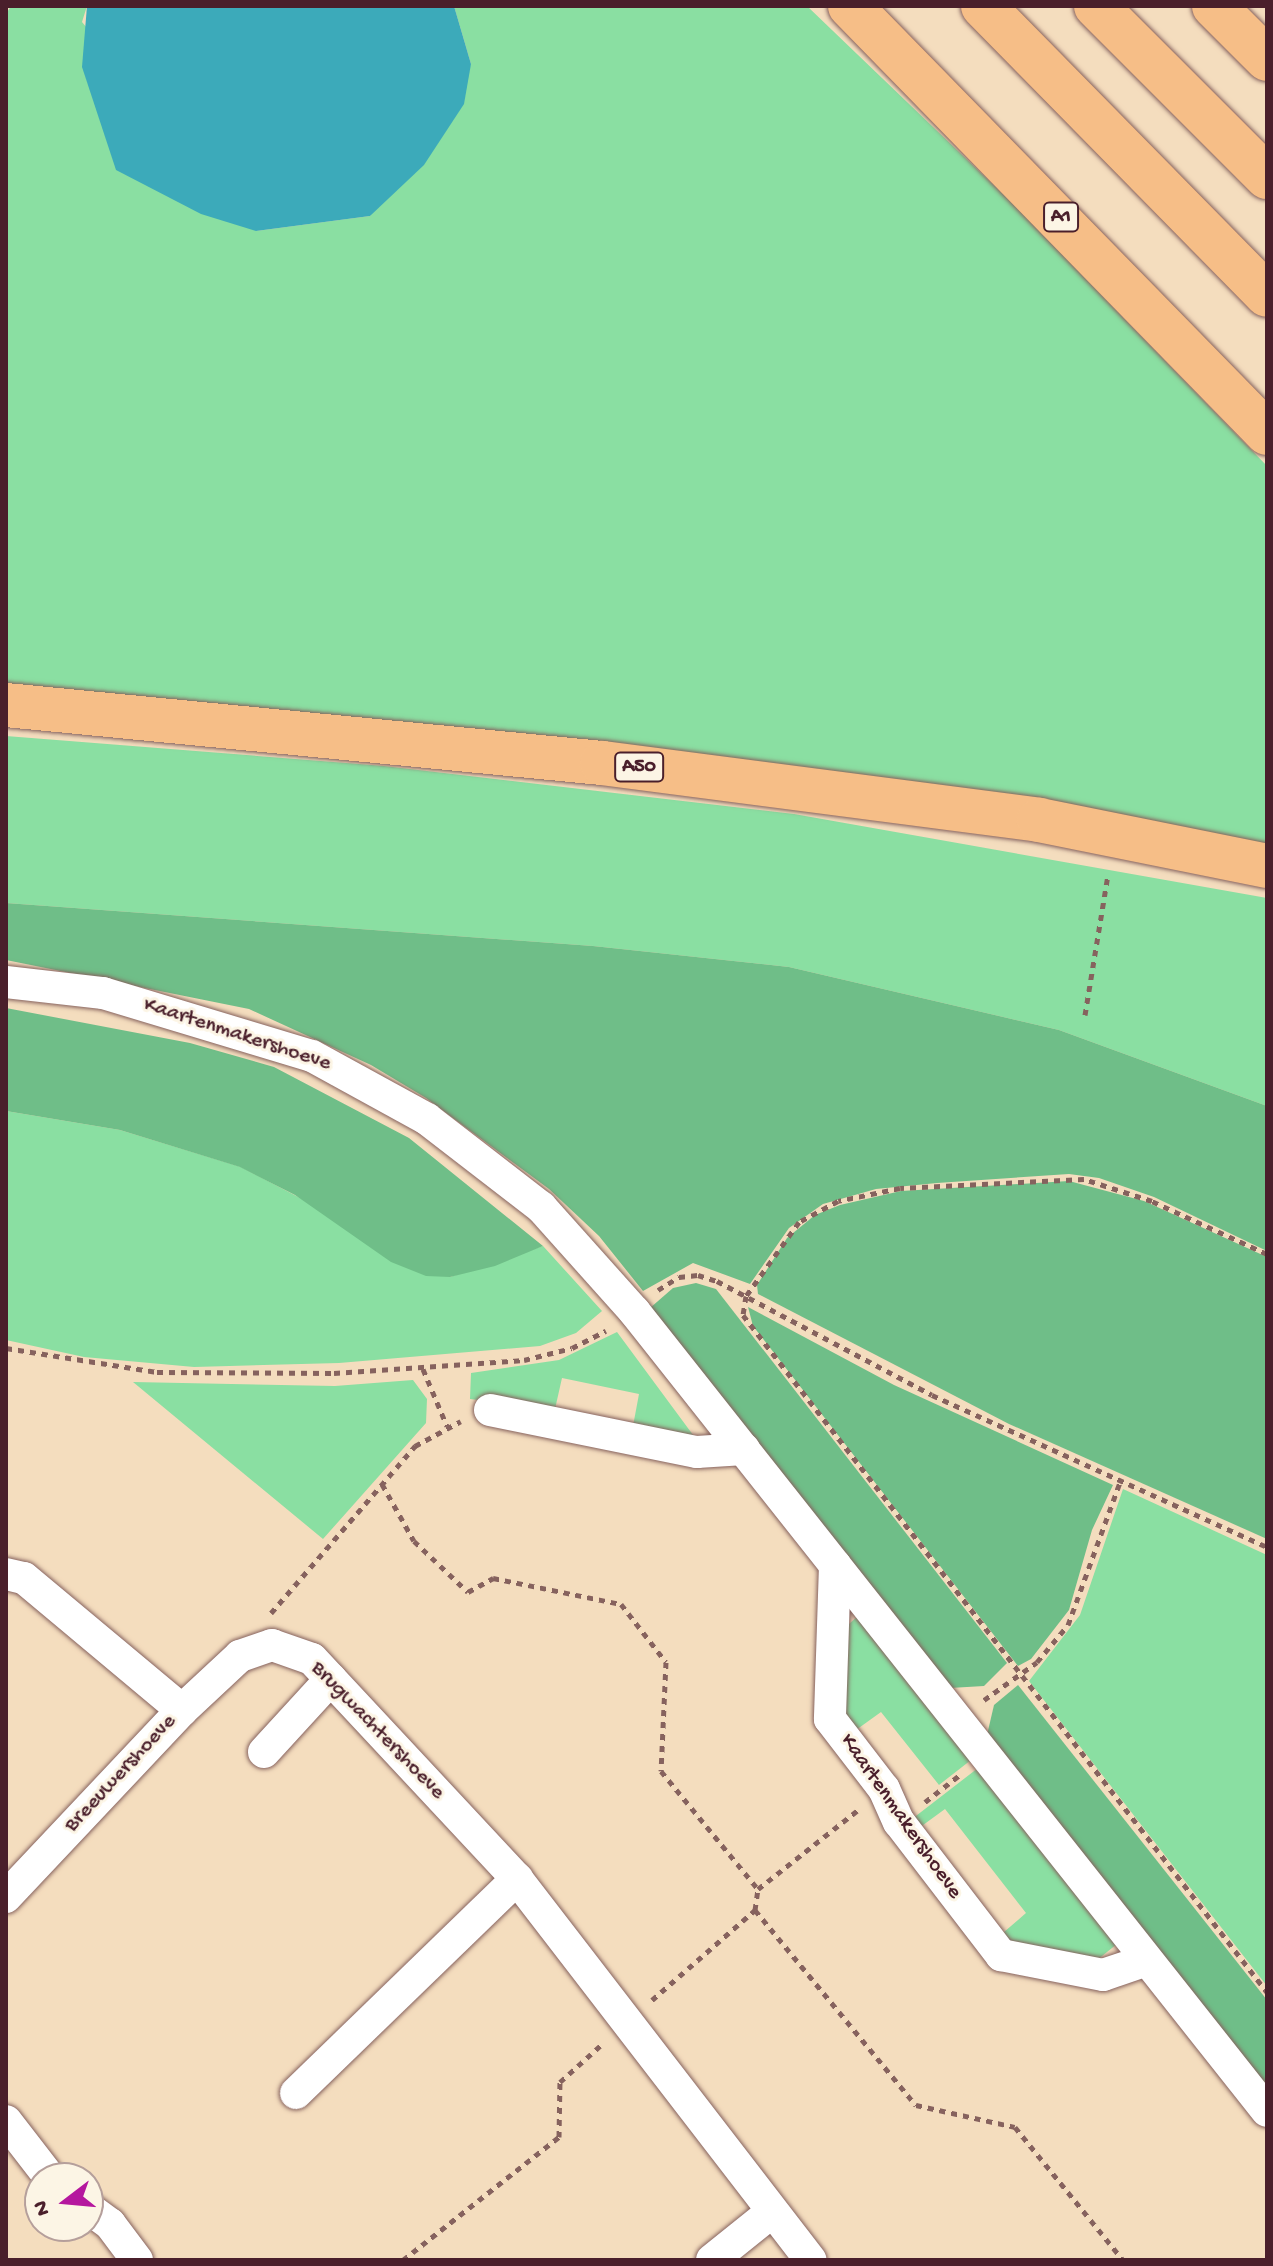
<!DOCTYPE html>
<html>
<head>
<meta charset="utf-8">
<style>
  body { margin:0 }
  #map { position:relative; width:1273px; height:2266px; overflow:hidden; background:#f4ddbe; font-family:"Gochi Hand",sans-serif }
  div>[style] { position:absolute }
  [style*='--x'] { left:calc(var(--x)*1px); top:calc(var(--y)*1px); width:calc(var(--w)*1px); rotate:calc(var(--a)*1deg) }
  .green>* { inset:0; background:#8adfa2 }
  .forest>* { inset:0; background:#6fbe88 }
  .water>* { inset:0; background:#3caaba }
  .path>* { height:5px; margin-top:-2.5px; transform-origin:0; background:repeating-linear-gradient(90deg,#86625e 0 6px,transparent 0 12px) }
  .roads { filter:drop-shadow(0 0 2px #86625e) drop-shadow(0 0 2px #86625e) }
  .minor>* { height:32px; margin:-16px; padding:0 16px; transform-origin:16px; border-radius:16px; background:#fff }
  .motorway>* { height:44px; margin:-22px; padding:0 22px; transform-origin:22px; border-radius:22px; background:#f6be87 }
  span { translate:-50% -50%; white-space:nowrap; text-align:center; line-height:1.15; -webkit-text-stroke:6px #fcf5e5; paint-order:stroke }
  .shield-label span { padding:2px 6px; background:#fcf5e5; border:2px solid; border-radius:6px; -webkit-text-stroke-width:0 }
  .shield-label { font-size:20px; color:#4a1f2b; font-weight:700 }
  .street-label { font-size:22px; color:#4a1f2b }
  .frame { position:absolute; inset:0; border:8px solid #4a1f2b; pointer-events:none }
  .north { position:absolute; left:24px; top:2162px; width:80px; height:80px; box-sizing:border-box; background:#fcf5e5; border:2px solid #b59f9b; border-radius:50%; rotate:254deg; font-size:22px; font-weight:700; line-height:32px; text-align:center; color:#4a1f2b }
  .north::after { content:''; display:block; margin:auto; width:28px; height:36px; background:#b5179e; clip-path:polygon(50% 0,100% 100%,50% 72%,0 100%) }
</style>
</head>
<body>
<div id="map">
  <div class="green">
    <div style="clip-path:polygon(11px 6px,87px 6px,82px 22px,256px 231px,370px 216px,471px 64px,454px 6px,807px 6px,1007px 198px,1267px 466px,1267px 859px,6px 691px,6px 14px)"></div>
    <div style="clip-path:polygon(6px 736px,384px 766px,794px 814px,1267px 898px,1267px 1106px,1059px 1030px,789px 967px,593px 946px,6px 903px)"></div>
    <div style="clip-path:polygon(6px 1111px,120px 1130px,241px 1167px,450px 1277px,543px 1246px,602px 1311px,576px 1333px,540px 1346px,339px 1363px,194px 1367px,84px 1357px,6px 1340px)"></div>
    <div style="clip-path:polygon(617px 1332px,696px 1439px,633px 1426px,639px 1394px,562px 1378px,555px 1409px,470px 1399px,471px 1373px,559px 1360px)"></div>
    <div style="clip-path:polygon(413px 1380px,427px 1399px,426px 1423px,323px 1539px,133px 1382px,335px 1386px)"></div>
    <div style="clip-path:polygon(1123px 1489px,1267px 1555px,1267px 1986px,1029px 1681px,1080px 1615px)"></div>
    <div style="clip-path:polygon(858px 1616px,971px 1760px,939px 1785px,881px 1712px,856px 1730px,844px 1716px,849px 1624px)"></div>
    <div style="clip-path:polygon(978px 1768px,1117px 1944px,1097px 1960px,1010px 1944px,1004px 1932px,1026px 1913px,945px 1809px,919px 1828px,912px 1819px)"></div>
  </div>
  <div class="forest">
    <div style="clip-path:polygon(6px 903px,593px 946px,789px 967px,1059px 1030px,1267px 1106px,1267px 1251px,1154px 1197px,1099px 1178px,1069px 1174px,937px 1183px,876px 1189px,823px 1204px,789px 1228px,750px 1284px,693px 1263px,643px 1291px,599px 1236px,549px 1189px,426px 1098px,371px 1065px,249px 1009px,6px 960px)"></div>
    <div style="clip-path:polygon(6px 1008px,190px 1043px,274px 1067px,409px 1138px,543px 1246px,495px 1266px,450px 1277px,426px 1276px,391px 1262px,295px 1195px,240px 1167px,120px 1130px,6px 1111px)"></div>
    <div style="clip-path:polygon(1069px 1181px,1144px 1201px,1267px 1257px,1267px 1539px,1009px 1424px,758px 1294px,757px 1285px,787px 1238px,815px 1215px,840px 1205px,901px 1191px)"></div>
    <div style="clip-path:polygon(696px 1283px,716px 1289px,1007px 1663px,984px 1686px,950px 1688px,650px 1308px,673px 1288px)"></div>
    <div style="clip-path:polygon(748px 1307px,894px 1385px,1113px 1485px,1092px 1530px,1069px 1610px,1031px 1659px,1018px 1666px,753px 1326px)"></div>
    <div style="clip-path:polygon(1018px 1685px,1267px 2000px,1267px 2089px,987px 1735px,994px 1705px)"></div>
  </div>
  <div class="water">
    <div style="clip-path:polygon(87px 6px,454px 6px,471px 64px,464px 104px,424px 165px,370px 216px,256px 231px,201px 214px,116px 170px,82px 67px)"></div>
  </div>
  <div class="path">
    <div style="--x:1085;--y:1015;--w:142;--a:-80.7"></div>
    <div style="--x:1267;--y:1254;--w:127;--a:-155.3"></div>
    <div style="--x:1152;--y:1201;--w:71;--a:-162.1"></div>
    <div style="--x:1084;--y:1179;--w:184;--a:177.2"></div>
    <div style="--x:900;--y:1188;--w:63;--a:168.2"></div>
    <div style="--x:838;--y:1201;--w:44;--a:151.7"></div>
    <div style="--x:799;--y:1222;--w:91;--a:125.6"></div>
    <div style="--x:746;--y:1296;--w:19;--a:99"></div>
    <div style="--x:743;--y:1315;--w:856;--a:52.26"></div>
    <div style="--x:658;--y:1290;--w:25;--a:-32"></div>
    <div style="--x:679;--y:1277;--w:19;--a:-6"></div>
    <div style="--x:698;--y:1275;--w:20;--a:18"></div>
    <div style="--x:717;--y:1281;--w:243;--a:27.9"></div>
    <div style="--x:932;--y:1395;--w:368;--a:24.4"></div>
    <div style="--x:6;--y:1348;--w:153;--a:9"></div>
    <div style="--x:157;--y:1372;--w:177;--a:0.3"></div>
    <div style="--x:334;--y:1373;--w:190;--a:-3.9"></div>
    <div style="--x:524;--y:1360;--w:49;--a:-14"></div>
    <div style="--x:572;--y:1348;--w:38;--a:-27"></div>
    <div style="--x:423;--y:1369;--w:62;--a:67.2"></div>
    <div style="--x:382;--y:1484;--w:65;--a:60.7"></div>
    <div style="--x:414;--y:1541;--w:74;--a:43.4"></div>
    <div style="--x:468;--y:1592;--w:29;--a:-29"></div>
    <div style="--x:493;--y:1578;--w:131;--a:11.5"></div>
    <div style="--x:621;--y:1604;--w:73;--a:52.2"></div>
    <div style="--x:666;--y:1662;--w:109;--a:92.6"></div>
    <div style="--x:661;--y:1771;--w:153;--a:50.6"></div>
    <div style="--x:271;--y:1613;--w:221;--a:-49.2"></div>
    <div style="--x:415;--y:1446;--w:52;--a:-28.5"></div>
    <div style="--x:984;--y:1700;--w:65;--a:-35.6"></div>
    <div style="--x:1037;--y:1662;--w:48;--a:-50"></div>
    <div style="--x:1068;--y:1625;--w:155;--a:-70"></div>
    <div style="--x:925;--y:1802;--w:46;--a:-37.9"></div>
    <div style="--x:755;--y:1910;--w:253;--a:50.5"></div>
    <div style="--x:916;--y:2105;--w:101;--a:12.5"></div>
    <div style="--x:1015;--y:2127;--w:171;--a:50.9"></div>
    <div style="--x:652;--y:2000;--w:137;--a:-41.1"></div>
    <div style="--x:755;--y:1910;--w:21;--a:-82"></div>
    <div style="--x:758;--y:1889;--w:127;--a:-38.3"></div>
    <div style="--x:403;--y:2260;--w:199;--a:-38.3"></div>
    <div style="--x:559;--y:2137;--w:55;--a:-89"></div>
    <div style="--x:560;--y:2082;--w:57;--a:-42.1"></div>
  </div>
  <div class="roads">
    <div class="minor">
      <div style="--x:6;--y:982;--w:98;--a:6.5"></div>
      <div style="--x:103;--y:993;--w:218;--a:16.8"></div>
      <div style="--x:312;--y:1056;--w:131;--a:28.7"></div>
      <div style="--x:427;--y:1119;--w:144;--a:37.7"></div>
      <div style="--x:541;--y:1207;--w:140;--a:48.2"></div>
      <div style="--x:634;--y:1311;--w:1020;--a:51.65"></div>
      <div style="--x:490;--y:1410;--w:211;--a:11.5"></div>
      <div style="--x:697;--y:1452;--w:47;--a:-3.7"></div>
      <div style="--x:835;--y:1565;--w:154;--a:91.9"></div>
      <div style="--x:830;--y:1719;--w:88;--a:52.4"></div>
      <div style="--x:884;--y:1789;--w:36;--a:66"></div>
      <div style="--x:899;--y:1822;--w:168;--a:52.5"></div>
      <div style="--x:1001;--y:1955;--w:104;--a:11.1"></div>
      <div style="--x:1103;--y:1975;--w:46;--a:-18.8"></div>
      <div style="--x:6;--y:1574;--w:18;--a:13"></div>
      <div style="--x:24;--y:1578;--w:206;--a:39.9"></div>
      <div style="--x:182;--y:1710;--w:257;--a:133.3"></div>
      <div style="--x:182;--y:1710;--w:79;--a:-43"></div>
      <div style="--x:240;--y:1656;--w:34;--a:-19"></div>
      <div style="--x:272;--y:1645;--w:42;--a:19.3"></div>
      <div style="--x:312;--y:1659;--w:301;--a:47"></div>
      <div style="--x:517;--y:1879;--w:481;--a:52.4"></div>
      <div style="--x:264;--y:1752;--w:99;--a:-47.5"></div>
      <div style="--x:296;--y:2093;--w:308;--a:-44.1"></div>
      <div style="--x:6;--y:2121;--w:72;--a:52.3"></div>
      <div style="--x:88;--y:2208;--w:27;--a:36"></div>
      <div style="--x:110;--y:2224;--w:45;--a:53.1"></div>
      <div style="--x:712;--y:2260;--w:77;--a:-38.7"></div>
    </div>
    <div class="motorway">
      <div style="--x:850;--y:6;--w:597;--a:45.68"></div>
      <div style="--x:983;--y:6;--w:405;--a:45.5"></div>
      <div style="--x:1096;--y:6;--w:242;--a:45"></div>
      <div style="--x:1214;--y:6;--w:75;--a:45"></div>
      <div style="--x:6;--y:705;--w:599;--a:5.56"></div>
      <div style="--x:602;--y:763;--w:441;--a:7.4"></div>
      <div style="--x:1039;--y:820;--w:233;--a:11.4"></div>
    </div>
  </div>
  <div class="shield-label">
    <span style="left:1061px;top:217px">A1</span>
    <span style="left:639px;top:767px">A50</span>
  </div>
  <div class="street-label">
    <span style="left:237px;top:1035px;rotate:18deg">Kaartenmakershoeve</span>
    <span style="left:377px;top:1731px;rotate:46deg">Brugwachtershoeve</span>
    <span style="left:121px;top:1774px;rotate:-47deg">Breeuwershoeve</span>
    <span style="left:900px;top:1817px;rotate:55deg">Kaartenmakershoeve</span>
  </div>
  <div class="frame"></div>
  <div class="north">N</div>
</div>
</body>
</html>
